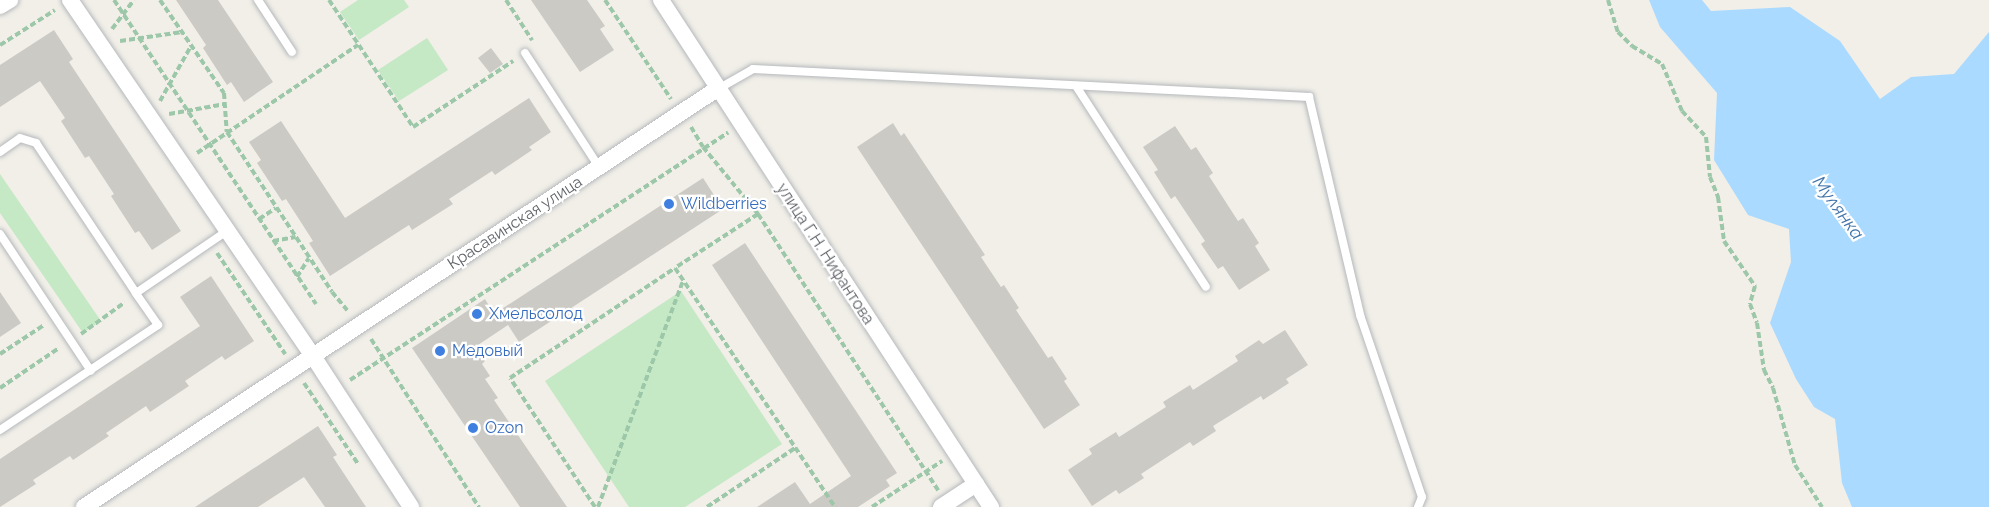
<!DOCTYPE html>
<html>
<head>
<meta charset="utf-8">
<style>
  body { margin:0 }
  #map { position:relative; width:1989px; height:507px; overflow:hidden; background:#f1efe8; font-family:Raleway,sans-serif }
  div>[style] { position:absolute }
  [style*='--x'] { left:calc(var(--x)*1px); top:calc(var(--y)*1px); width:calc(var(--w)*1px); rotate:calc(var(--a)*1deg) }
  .green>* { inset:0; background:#c5e8c5 }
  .water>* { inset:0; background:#aadaff }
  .building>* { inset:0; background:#cccac5 }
  .path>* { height:4px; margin-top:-2px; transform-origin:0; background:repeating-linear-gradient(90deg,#9cc7a9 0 6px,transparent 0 9px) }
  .roads { filter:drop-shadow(0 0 2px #b5b8bc) drop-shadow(0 0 2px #b5b8bc) }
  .lane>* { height:8px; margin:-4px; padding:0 4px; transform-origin:4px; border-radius:4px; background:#fff }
  .street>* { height:16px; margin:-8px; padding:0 8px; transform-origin:8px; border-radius:8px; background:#fff }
  .dots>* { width:16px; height:16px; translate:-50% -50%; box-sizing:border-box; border:3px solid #fff; border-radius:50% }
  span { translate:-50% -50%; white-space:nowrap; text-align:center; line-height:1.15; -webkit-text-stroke:4.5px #fff; paint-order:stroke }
  .shop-label { font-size:16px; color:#366cbe }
  .left { translate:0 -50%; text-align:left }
  .street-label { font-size:16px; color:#5f6368 }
  .water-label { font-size:18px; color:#4174aa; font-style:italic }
</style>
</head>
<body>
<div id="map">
  <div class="green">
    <div style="clip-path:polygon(358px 0,404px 0,409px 7px,359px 40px,340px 12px)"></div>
    <div style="clip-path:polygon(427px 38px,448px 70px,399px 101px,378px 70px)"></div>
    <div style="clip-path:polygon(0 174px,101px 321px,83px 333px,0 213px)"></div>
    <div style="clip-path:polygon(681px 291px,782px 444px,685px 507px,629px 507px,545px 381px)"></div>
  </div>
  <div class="water">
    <div style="clip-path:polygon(1649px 0,1702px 0,1711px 11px,1790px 7px,1840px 41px,1880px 99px,1911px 77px,1954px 74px,1989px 32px,1989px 507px,1852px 507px,1842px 483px,1835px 419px,1814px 407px,1796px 379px,1770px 323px,1791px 262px,1789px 229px,1748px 215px,1714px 160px,1717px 93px,1660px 27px)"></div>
  </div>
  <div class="building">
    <div style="clip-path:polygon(176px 0,218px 0,273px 82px,244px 102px,231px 82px,227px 85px,203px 48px,206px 45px)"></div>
    <div style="clip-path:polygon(531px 0,587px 0,605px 26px,600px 29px,614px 50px,580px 72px)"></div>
    <div style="clip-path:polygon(54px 30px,73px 59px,69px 62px,181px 231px,152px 250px,139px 231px,135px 233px,111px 196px,114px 194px,89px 156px,85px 158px,61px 121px,65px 118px,40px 81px,0 107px,0 65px)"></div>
    <div style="clip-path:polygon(491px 48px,503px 64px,490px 73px,478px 58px)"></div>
    <div style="clip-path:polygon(529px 98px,551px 132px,529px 147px,532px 150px,495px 175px,492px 171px,449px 199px,453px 204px,412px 230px,409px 225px,330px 276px,309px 243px,313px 241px,286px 199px,282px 201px,257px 163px,261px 160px,249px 142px,281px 121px,345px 218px)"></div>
    <div style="clip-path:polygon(893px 123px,901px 136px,904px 133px,985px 255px,981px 257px,1001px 287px,1004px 285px,1019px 308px,1016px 310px,1048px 358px,1052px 356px,1067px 379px,1064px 381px,1080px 405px,1044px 429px,857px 147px)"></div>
    <div style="clip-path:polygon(1175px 126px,1191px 150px,1196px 147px,1213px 173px,1209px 176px,1238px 221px,1243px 218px,1259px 243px,1255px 246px,1270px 270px,1239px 290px,1223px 266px,1218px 269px,1201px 244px,1205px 241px,1175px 196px,1171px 199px,1154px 172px,1158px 170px,1143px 147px)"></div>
    <div style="clip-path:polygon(703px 178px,723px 209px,519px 342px,508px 325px,475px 347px,485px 361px,482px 364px,490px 376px,485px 379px,498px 398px,494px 400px,567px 507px,520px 507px,412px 348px,485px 299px,494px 314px)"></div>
    <div style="clip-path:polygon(745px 243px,897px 473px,886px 480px,890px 486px,858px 507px,757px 507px,795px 482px,810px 504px,851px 476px,712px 265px)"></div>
    <div style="clip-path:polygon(211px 276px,254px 341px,225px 360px,222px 356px,185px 381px,189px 386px,150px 412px,146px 406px,106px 433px,109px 436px,73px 460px,70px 456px,33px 480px,36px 484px,0 507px,0 459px,200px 326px,180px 297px)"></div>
    <div style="clip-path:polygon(0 292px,21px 323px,0 337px)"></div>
    <div style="clip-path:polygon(1285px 330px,1308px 365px,1286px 379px,1289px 383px,1263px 400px,1261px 396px,1213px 426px,1216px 431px,1193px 446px,1190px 442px,1141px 474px,1144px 478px,1119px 494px,1116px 490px,1092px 506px,1068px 470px,1092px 454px,1089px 449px,1116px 432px,1119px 437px,1166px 407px,1163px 402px,1190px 385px,1193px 390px,1238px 361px,1235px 356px,1259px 340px,1263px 344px)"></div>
    <div style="clip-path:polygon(318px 426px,337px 455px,333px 457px,366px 507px,325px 507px,304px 477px,258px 507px,195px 507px)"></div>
  </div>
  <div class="path">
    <div style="--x:114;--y:0;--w:365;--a:56.4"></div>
    <div style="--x:160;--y:0;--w:113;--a:55.5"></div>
    <div style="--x:224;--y:93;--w:39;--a:86"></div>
    <div style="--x:227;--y:132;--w:191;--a:56.7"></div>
    <div style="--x:332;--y:292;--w:26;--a:50"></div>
    <div style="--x:329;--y:0;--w:152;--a:56.5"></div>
    <div style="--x:413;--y:127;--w:120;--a:-33.4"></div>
    <div style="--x:506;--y:0;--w:48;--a:57"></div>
    <div style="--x:605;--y:0;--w:119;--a:56.3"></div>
    <div style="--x:1608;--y:0;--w:34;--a:73"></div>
    <div style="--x:1618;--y:32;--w:20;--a:45"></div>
    <div style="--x:1632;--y:46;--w:35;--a:31"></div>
    <div style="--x:1662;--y:64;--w:51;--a:66.9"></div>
    <div style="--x:1682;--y:111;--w:35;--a:47"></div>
    <div style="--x:1706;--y:137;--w:40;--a:84.3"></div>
    <div style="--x:1710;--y:177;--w:22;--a:68"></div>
    <div style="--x:1718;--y:197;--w:44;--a:82.2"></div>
    <div style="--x:1724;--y:241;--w:55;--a:55.4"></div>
    <div style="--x:1755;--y:286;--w:19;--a:106"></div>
    <div style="--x:1750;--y:304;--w:20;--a:70"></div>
    <div style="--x:1757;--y:323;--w:48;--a:81.5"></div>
    <div style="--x:1764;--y:370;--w:20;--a:63"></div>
    <div style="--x:1773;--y:388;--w:80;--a:74.1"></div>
    <div style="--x:1795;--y:465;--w:50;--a:57.3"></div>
    <div style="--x:112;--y:29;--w:36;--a:-53"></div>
    <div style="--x:120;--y:41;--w:63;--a:-8.3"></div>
    <div style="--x:0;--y:45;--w:65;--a:-32.5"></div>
    <div style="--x:160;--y:101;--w:63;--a:-60.6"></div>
    <div style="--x:169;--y:114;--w:57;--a:-10.1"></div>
    <div style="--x:691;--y:127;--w:23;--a:59"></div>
    <div style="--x:703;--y:147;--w:87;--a:50.6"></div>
    <div style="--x:758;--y:214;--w:330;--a:56.9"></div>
    <div style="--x:197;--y:153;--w:194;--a:-33.9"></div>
    <div style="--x:758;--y:214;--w:99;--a:147"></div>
    <div style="--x:675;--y:268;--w:288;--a:56.2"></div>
    <div style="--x:259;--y:219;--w:20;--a:-33"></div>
    <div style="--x:273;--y:241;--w:23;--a:-10"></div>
    <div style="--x:217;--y:253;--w:122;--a:56"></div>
    <div style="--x:297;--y:277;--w:22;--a:-58"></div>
    <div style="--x:81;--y:334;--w:54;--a:-36"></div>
    <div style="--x:371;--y:339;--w:200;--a:57.3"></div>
    <div style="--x:0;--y:354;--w:53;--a:-33.4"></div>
    <div style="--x:350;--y:380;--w:452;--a:-33.2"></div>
    <div style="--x:304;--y:383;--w:97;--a:56.3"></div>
    <div style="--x:0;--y:388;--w:71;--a:-34.1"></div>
    <div style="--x:595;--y:507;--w:154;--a:-123.4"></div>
    <div style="--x:510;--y:378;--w:198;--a:-33.7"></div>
    <div style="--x:598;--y:507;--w:241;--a:-69.4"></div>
    <div style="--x:707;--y:507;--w:106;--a:-33.8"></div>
    <div style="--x:872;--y:507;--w:84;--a:-33.3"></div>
  </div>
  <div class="roads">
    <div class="lane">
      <div style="--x:258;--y:0;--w:62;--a:56.8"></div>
      <div style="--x:525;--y:53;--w:136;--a:57"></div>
      <div style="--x:1076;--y:86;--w:239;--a:57.1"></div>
      <div style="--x:718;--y:89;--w:40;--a:-29.7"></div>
      <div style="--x:753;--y:69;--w:557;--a:2.88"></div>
      <div style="--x:1309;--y:97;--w:224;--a:76.8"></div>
      <div style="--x:1360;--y:315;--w:192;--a:71.2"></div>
      <div style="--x:1422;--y:497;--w:11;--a:112"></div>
      <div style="--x:0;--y:152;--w:24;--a:-35"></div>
      <div style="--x:20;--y:138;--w:17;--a:17"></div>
      <div style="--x:36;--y:143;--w:180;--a:56.3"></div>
      <div style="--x:0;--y:234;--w:164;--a:56.4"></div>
      <div style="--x:0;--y:430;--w:190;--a:-33.6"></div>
      <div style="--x:158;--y:325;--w:39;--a:-125"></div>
      <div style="--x:136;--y:293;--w:110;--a:-34.3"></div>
    </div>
    <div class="street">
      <div style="--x:70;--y:0;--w:431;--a:55.7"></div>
      <div style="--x:313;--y:356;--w:180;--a:57"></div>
      <div style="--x:661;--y:0;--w:605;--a:56.94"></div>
      <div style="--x:0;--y:6;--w:12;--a:-31"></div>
      <div style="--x:84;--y:507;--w:759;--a:-33.44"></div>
      <div style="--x:941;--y:507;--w:42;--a:-33.3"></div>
    </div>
  </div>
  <div class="dots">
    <div style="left:669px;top:204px;background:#3f7fe0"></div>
    <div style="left:477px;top:314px;background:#3f7fe0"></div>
    <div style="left:440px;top:351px;background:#3f7fe0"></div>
    <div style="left:473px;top:428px;background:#3f7fe0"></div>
  </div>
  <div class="shop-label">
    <span class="left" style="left:681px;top:204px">Wildberries</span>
    <span class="left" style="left:489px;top:314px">Хмельсолод</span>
    <span class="left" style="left:452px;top:351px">Медовый</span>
    <span class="left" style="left:485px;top:428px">Ozon</span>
  </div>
  <div class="street-label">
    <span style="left:515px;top:223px;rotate:-33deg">Красавинская улица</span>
    <span style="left:825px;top:254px;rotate:57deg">улица Г.Н. Нифантова</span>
  </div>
  <div class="water-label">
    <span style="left:1838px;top:208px;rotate:54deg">Мулянка</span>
  </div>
</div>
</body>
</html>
